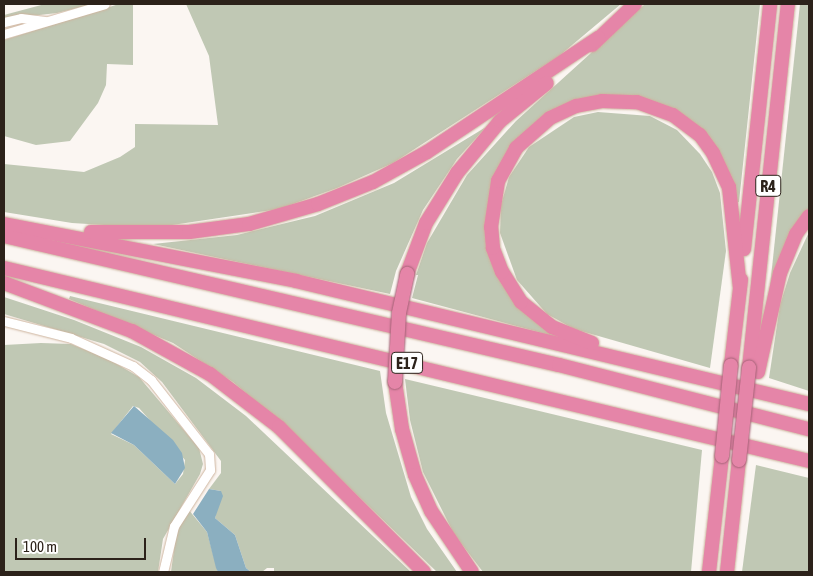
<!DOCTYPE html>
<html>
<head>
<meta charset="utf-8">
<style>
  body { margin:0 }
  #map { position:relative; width:813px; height:576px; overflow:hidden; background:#fbf6f2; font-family:"Asap Condensed",sans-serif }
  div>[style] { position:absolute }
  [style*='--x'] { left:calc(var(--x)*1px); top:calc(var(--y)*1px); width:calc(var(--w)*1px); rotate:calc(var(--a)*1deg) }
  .green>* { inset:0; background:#c0c8b4 }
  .water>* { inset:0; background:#8bafc0 }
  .roads { filter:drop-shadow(0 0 1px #cdb49e) drop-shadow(0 0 1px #cdb49e) }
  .minor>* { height:9px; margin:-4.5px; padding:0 4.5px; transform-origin:4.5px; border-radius:4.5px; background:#fff }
  .highway>* { height:14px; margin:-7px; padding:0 7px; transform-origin:7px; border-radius:7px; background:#e585a8 }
  .bridges { filter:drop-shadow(0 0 1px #a46276) drop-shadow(0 0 1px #a46276) }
  .highway-bridge>* { height:14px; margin:-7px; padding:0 7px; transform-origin:7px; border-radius:7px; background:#e585a8 }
  span { translate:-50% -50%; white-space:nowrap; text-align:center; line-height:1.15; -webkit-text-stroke:5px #fff; paint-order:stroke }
  .shield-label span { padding:1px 4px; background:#fff; border:1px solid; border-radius:4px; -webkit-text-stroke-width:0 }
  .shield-label { font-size:16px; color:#2c221a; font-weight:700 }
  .frame { position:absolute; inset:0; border:5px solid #2c221a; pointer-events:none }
  .scale { position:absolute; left:15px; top:538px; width:131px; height:22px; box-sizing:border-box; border:2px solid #2c221a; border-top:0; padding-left:6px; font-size:15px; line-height:18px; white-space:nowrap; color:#2c221a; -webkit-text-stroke:4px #fff; paint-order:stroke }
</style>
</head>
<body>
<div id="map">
  <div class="green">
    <div style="clip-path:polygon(45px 4px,93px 4px,57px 13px,4px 19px,4px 15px)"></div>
    <div style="clip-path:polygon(119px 4px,133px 5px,133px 65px,107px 64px,106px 85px,98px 103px,70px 141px,36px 145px,4px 136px,4px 40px)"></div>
    <div style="clip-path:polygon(186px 4px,621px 4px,559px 56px,393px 163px,337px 188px,279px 209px,152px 228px,72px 223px,4px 212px,4px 164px,84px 172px,120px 157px,135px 147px,135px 124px,218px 125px,209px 56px)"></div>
    <div style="clip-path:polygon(645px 4px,760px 4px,739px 202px,736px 202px,728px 173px,662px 107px,564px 107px,495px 177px,494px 264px,554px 336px,412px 298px,418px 275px,416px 275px,427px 243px,467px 175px,516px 121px)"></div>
    <div style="clip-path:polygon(800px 4px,809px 4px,809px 209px,769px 296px)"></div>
    <div style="clip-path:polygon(598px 112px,650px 116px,677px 130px,700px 154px,712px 172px,720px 193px,726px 251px,710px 368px,574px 329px,547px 314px,517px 280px,500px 233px,501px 205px,509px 177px,529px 147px,574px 117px)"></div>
    <div style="clip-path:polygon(486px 127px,457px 159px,423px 210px,396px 271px,390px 294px,153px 244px,237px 235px,315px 216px,394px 183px)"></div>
    <div style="clip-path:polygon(809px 232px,809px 391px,769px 378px,780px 305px,790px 273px)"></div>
    <div style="clip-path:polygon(70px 296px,380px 371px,386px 413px,411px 497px,427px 529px,457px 572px,437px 572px,294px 434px,233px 382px,173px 343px,69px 299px)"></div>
    <div style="clip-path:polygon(4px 297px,74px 320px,141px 347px,196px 378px,246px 416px,411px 572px,274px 572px,274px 568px,267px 568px,262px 572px,251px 572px,246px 568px,235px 535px,215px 518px,221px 491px,209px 489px,221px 473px,221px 461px,162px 382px,140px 362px,104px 344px,4px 314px)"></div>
    <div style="clip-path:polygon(evenodd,41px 343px,71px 344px,110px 360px,139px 377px,199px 448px,203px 464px,200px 474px,163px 539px,158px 572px,4px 572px,4px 345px,41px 343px,133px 406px,139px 408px,185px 460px,183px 474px,175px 484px,134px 445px,111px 434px,133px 406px)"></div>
    <div style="clip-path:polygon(405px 379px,702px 450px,691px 572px,483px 572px,454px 534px,423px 472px,410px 420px)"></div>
    <div style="clip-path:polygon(756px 465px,809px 478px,809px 572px,742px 572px)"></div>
    <div style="clip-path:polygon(188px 509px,207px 532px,218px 572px,171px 572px,176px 535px)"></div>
  </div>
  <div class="water">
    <div style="clip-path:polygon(134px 406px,173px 440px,182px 453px,185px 468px,175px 484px,134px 445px,111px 433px)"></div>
    <div style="clip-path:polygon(209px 489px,221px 491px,223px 496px,215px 518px,235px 535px,246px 568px,251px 572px,218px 572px,216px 568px,207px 532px,193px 514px)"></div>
  </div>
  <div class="roads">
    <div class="minor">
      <div style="--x:4;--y:22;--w:17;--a:-13"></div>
      <div style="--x:21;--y:18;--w:24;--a:7"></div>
      <div style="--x:4;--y:34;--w:105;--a:-16.5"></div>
      <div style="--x:4;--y:321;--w:69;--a:14.2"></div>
      <div style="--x:71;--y:338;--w:68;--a:24.3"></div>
      <div style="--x:133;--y:366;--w:23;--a:38"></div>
      <div style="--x:151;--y:380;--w:94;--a:51.9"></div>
      <div style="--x:209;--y:454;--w:16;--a:86"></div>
      <div style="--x:210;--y:470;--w:67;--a:122.7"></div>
      <div style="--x:174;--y:526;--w:47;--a:103.4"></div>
    </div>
    <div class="highway">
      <div style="--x:592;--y:45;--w:59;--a:-43.6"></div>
      <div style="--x:4;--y:224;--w:298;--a:11"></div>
      <div style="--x:296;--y:281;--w:528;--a:13.48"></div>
      <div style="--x:91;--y:232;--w:98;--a:0"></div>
      <div style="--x:189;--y:232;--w:61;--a:-7.6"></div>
      <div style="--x:249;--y:224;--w:72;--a:-16.2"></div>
      <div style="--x:318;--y:204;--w:59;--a:-21.8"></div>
      <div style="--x:373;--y:182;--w:62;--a:-29.1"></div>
      <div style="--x:427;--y:152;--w:206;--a:-33.7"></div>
      <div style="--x:4;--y:236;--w:570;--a:13.09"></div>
      <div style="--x:559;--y:365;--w:258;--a:14.4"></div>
      <div style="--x:744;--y:249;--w:246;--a:-83.9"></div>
      <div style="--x:4;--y:268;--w:828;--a:13.48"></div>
      <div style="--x:407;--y:274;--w:54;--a:-69.6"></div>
      <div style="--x:426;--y:223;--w:59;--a:-58.2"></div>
      <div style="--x:457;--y:173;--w:67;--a:-50.4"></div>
      <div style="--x:500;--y:121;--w:60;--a:-39"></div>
      <div style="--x:4;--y:283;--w:137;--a:20.6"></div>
      <div style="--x:132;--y:331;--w:89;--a:28.9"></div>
      <div style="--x:210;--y:374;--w:87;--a:37.5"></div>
      <div style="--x:279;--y:427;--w:205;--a:45"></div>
      <div style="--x:592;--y:343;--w:43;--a:-158.2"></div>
      <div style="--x:552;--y:327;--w:40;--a:-141"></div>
      <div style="--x:521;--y:302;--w:36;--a:-122"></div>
      <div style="--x:502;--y:272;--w:26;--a:-111"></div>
      <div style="--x:493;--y:248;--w:21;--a:-95"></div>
      <div style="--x:491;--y:227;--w:47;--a:-81.3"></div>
      <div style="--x:498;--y:181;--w:38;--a:-61"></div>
      <div style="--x:516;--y:148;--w:45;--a:-41.4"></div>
      <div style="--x:550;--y:118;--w:29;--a:-25"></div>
      <div style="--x:576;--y:106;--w:26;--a:-11"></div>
      <div style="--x:602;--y:101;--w:35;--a:2"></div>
      <div style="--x:637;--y:102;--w:38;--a:20"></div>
      <div style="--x:673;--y:115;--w:34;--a:37"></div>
      <div style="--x:700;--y:135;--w:22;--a:54"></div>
      <div style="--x:713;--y:153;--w:38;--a:65"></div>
      <div style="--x:729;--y:187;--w:102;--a:83.8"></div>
      <div style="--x:731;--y:365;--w:86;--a:-83.3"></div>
      <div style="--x:749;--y:368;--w:366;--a:-83.9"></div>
      <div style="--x:758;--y:372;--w:101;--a:-77.5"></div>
      <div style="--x:780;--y:273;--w:42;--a:-67.7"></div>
      <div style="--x:796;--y:234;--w:22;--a:-54"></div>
      <div style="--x:395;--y:382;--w:48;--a:81.5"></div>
      <div style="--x:402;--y:429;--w:48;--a:74.2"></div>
      <div style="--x:415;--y:475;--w:39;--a:66"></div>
      <div style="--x:431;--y:511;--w:73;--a:56.1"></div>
      <div style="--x:709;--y:572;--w:117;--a:-83.6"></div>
      <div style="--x:727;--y:572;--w:113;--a:-83.9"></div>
    </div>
  </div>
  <div class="bridges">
    <div class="highway-bridge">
      <div style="--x:395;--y:382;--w:69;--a:-86.7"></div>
      <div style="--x:399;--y:313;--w:40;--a:-78"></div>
      <div style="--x:722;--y:456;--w:91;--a:-84.4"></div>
      <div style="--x:739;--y:460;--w:93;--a:-83.8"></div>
    </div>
  </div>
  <div class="shield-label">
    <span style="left:768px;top:186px">R4</span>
    <span style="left:407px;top:363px">E17</span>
  </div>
  <div class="frame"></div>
  <div class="scale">100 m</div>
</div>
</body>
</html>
